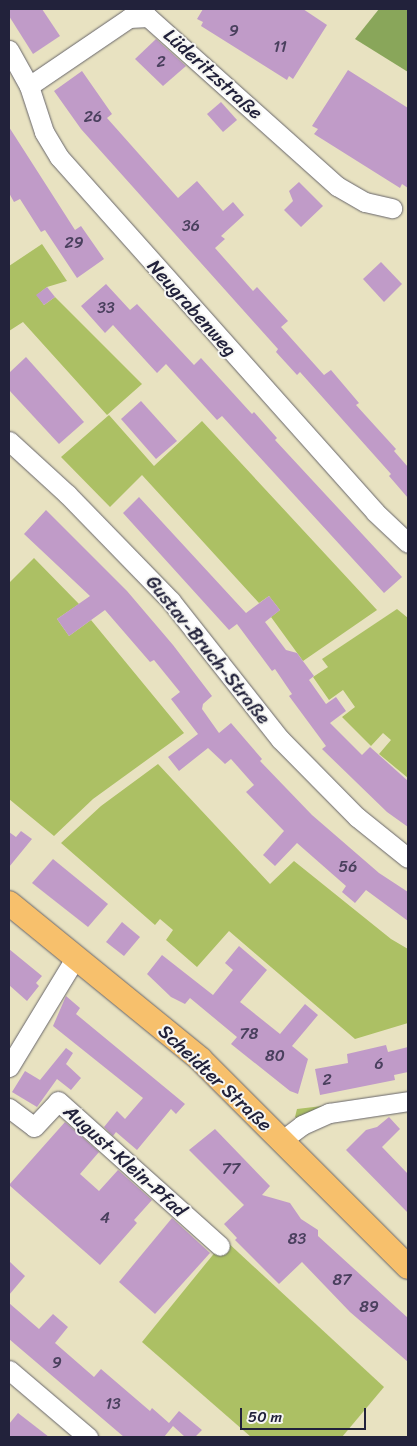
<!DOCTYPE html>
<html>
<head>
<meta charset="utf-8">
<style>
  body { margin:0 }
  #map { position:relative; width:417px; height:1446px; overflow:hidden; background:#e8e2c1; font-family:Sriracha,sans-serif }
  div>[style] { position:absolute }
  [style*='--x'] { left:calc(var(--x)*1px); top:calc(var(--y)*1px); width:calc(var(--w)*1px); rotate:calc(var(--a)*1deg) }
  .green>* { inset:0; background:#acc064 }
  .forest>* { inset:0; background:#89a65a }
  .building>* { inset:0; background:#c09bc8 }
  .roads { filter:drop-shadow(0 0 1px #67656a) drop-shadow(0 0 1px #67656a) }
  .minor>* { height:19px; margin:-9.5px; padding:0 9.5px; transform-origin:9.5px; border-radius:9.5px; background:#fff }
  .major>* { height:24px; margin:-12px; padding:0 12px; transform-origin:12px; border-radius:12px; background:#f7c06c }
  span { translate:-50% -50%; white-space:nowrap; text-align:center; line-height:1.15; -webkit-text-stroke:4px #f6f6f2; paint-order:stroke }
  .number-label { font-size:16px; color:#4a405e }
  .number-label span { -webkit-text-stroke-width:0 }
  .street-label { font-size:19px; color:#22223b }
  .frame { position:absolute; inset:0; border:10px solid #22223b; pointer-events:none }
  .scale { position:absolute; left:240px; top:1408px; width:126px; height:22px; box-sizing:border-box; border:2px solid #22223b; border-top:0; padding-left:6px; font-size:15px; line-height:18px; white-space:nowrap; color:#22223b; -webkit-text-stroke:4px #f6f6f2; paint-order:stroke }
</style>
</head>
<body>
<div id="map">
  <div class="green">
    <div style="clip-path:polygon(42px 244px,67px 281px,47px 287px,37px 295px,44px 305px,55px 297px,142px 384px,107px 415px,23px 322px,9px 331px,9px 266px)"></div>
    <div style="clip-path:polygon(109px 415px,154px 466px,202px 421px,377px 610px,303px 661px,271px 617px,280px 610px,269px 596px,259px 603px,142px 475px,110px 507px,61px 457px)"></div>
    <div style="clip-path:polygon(34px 558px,79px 604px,57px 619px,69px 636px,91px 620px,184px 733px,93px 799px,54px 836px,9px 799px,9px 583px)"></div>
    <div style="clip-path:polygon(397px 609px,408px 618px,408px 778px,379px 754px,391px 740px,383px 733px,371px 746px,342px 717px,355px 707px,343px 690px,329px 700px,313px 677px,328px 667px,322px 659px)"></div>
    <div style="clip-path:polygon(158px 764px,270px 884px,294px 861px,391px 939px,408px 949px,408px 1023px,355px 1039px,229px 931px,197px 967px,166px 940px,173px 930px,160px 919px,155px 925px,61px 843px,101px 806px)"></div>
    <div style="clip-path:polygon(322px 1106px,299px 1120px,295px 1117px,297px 1109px)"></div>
    <div style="clip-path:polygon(225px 1240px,384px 1387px,342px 1437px,251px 1437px,142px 1342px)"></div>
  </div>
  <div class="forest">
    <div style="clip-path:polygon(379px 9px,408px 9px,408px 72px,355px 39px)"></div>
  </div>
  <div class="building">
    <div style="clip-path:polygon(9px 9px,42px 9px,60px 36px,33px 54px,9px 16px)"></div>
    <div style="clip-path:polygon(203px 9px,303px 9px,327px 25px,293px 79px,289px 76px,287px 80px,201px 26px,203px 22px,197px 19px)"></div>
    <div style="clip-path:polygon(156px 39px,186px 66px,163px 86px,135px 59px)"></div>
    <div style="clip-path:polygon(348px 70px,408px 108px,408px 188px,402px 184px,400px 188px,314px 134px,318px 129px,312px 126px)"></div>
    <div style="clip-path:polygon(82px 71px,112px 114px,107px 118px,178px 198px,197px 181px,223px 211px,233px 202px,244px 215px,221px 236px,225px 239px,215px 248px,253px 291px,257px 287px,288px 321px,281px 327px,324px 375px,331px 370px,359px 403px,356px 405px,396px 449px,394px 451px,408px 467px,408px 498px,389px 476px,391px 474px,300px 372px,297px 375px,276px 352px,278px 349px,81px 129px,54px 91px)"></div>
    <div style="clip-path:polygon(221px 102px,237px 120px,223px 132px,207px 114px)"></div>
    <div style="clip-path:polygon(9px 127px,75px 230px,81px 226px,104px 259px,77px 278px,45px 230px,41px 232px,20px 199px,14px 202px,9px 193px)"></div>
    <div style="clip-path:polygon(299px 182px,323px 206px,301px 227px,284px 210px,293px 201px,289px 191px)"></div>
    <div style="clip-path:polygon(381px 262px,402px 284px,384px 302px,363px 279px)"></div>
    <div style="clip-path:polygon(106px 284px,130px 310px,137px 304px,194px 365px,201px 358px,252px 414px,254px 412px,277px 438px,275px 440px,402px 577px,384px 593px,222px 416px,217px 420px,166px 364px,157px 373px,113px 325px,105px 333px,81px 306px)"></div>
    <div style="clip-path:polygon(47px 287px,55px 297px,44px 305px,36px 295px)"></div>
    <div style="clip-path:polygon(26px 357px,84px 422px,59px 444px,9px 390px,9px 373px)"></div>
    <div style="clip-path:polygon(141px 401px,177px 441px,156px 459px,121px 419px)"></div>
    <div style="clip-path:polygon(139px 497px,246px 613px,269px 596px,280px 610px,265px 622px,286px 650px,297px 653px,314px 676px,309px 680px,326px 704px,336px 697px,346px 711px,330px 723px,362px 755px,370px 747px,408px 781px,408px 827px,387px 812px,322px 749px,326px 746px,289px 696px,292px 694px,275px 669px,272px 671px,237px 624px,229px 630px,123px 513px)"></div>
    <div style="clip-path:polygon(46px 510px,127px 591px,173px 645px,212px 696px,203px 704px,202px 709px,219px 733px,231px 723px,262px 759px,260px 761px,312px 815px,379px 873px,408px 892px,408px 921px,366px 890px,355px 903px,342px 892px,346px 886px,297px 843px,275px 866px,263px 855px,284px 831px,246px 792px,254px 785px,231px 759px,225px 764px,208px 748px,179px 771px,168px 757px,198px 734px,171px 699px,180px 692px,154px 660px,150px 662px,105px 610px,69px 636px,57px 619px,90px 596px,24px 534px)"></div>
    <div style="clip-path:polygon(21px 831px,32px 839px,9px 867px,9px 832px,16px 837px)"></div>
    <div style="clip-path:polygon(53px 859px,108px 904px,88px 927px,32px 883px)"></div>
    <div style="clip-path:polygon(122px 922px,140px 937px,124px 956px,106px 942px)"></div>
    <div style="clip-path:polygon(239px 946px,267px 970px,240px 1002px,280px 1034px,305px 1004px,318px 1015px,292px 1046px,308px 1059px,298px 1094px,290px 1091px,231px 1044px,237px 1037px,190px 998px,185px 1004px,171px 997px,147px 974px,162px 955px,213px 995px,233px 970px,225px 963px)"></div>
    <div style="clip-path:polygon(9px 949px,42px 976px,36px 983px,39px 986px,27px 1001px,9px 985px)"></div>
    <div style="clip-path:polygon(66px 996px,80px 1008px,76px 1014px,185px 1104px,176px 1114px,171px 1109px,137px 1150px,116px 1132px,113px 1136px,104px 1127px,117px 1111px,125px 1119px,143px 1098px,53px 1026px)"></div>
    <div style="clip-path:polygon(386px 1045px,388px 1052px,408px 1047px,408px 1072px,394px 1075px,395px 1080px,320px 1095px,315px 1069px,348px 1063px,347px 1054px)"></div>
    <div style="clip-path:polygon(66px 1048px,73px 1053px,66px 1064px,81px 1078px,71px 1090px,57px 1079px,37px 1107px,12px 1092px,25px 1071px,40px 1080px)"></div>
    <div style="clip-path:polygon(389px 1117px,400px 1129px,382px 1147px,408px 1174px,408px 1213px,346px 1150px,366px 1130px,377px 1127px)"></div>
    <div style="clip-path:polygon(65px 1122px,99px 1152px,80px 1174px,99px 1191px,118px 1170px,152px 1200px,134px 1220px,137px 1223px,100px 1265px,9px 1185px)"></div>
    <div style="clip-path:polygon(215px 1129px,270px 1186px,262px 1195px,290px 1203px,301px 1219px,318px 1230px,318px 1236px,408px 1318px,408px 1362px,350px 1312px,302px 1262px,279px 1284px,235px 1240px,237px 1238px,224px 1224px,244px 1205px,189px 1150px)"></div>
    <div style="clip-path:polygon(172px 1218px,210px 1253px,155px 1314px,119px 1282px)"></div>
    <div style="clip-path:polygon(9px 1261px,25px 1276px,9px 1295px)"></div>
    <div style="clip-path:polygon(9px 1303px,39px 1329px,53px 1314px,68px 1327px,55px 1343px,94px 1377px,101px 1369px,150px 1411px,152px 1408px,169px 1423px,179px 1411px,202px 1430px,195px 1437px,185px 1437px,173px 1426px,164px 1437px,124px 1437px,9px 1339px)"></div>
    <div style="clip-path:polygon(18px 1413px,49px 1437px,9px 1437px,9px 1424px)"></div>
  </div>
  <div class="roads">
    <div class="minor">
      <div style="--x:9;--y:50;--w:41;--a:60.9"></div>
      <div style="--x:29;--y:86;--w:48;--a:71.9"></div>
      <div style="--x:44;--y:132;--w:29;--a:59"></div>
      <div style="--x:59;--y:157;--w:475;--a:48.3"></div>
      <div style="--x:375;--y:512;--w:45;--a:43.2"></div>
      <div style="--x:29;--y:86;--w:121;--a:-34.2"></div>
      <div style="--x:129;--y:18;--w:19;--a:-3"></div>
      <div style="--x:148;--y:17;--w:254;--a:41.8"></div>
      <div style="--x:337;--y:186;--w:32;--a:30"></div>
      <div style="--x:365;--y:202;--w:28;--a:13"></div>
      <div style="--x:9;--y:441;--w:79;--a:42.4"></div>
      <div style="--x:67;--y:494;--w:149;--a:45.8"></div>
      <div style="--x:171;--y:601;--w:176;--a:51.7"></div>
      <div style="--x:280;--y:739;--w:110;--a:45.4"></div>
      <div style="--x:357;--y:817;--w:65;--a:38.8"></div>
      <div style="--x:9;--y:1067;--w:129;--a:-58.7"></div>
      <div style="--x:9;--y:1108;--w:31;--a:37"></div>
      <div style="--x:34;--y:1127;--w:35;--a:-47"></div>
      <div style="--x:58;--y:1101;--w:217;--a:41.8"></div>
      <div style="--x:281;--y:1141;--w:26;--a:-37"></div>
      <div style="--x:302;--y:1125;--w:30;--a:-24"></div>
      <div style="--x:329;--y:1113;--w:80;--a:-8.6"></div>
      <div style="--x:9;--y:1370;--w:104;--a:40.3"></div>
    </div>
    <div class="major">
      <div style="--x:9;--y:903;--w:247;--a:39.2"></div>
      <div style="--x:200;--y:1059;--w:294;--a:45"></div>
    </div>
  </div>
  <div class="number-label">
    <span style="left:234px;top:31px">9</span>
    <span style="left:280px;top:47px">11</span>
    <span style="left:161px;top:62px">2</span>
    <span style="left:93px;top:117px">26</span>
    <span style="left:191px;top:226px">36</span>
    <span style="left:74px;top:243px">29</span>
    <span style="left:106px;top:308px">33</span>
    <span style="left:348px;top:867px">56</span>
    <span style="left:249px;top:1034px">78</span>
    <span style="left:275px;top:1056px">80</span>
    <span style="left:379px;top:1064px">6</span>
    <span style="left:327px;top:1080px">2</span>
    <span style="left:231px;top:1169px">77</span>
    <span style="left:105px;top:1218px">4</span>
    <span style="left:297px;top:1239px">83</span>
    <span style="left:342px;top:1280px">87</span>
    <span style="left:369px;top:1307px">89</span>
    <span style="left:57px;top:1363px">9</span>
    <span style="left:113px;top:1404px">13</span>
  </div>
  <div class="street-label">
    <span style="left:213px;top:74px;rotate:42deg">Lüderitzstraße</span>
    <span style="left:192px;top:308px;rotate:48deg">Neugrabenweg</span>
    <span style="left:208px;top:650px;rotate:51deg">Gustav-Bruch-Straße</span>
    <span style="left:215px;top:1078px;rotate:43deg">Scheidter Straße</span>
    <span style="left:125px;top:1161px;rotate:42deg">August-Klein-Pfad</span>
  </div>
  <div class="frame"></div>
  <div class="scale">50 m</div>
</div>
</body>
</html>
